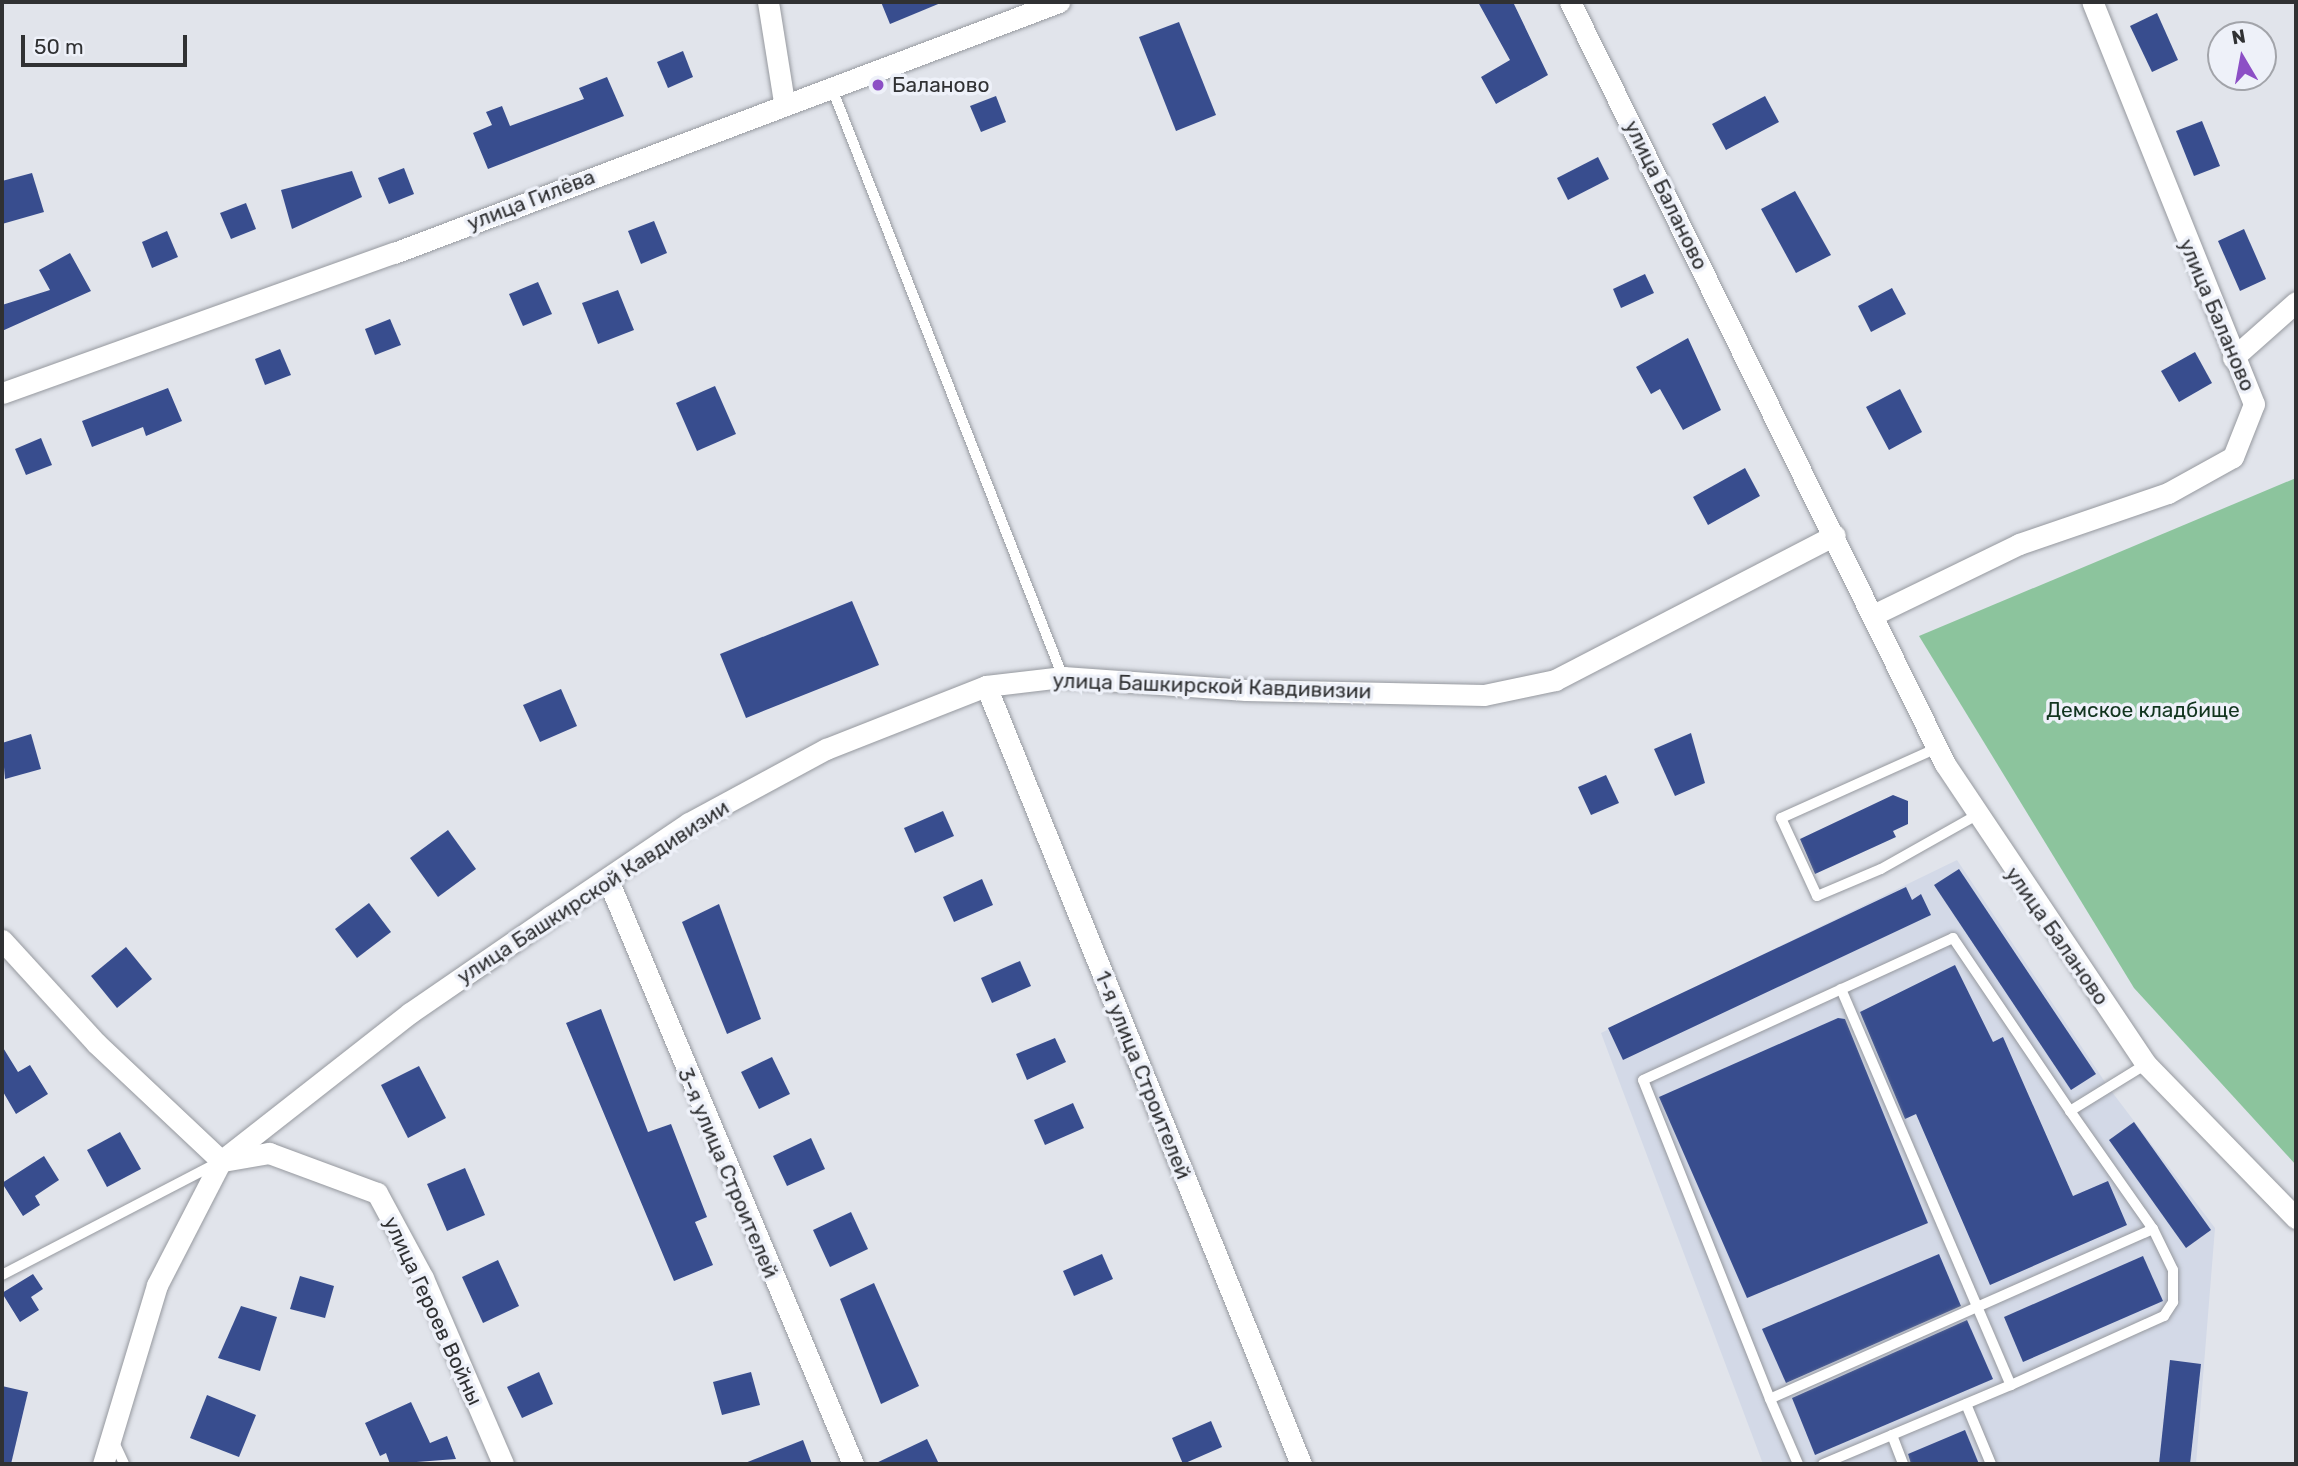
<!DOCTYPE html>
<html>
<head>
<meta charset="utf-8">
<style>
  body { margin:0 }
  #map { position:relative; width:2298px; height:1466px; overflow:hidden; background:#e1e4eb; font-family:Rubik,sans-serif }
  div>[style] { position:absolute }
  [style*='--x'] { left:calc(var(--x)*1px); top:calc(var(--y)*1px); width:calc(var(--w)*1px); rotate:calc(var(--a)*1deg) }
  .built>* { inset:0; background:#d3d9e7 }
  .green>* { inset:0; background:#8cc49d }
  .building>* { inset:0; background:#384d8e }
  .roads { filter:drop-shadow(0 0 2px #96999f) drop-shadow(0 0 2px #96999f) }
  .lane>* { height:10px; margin:-5px; padding:0 5px; transform-origin:5px; border-radius:5px; background:#fff }
  .street>* { height:21px; margin:-10.5px; padding:0 10.5px; transform-origin:10.5px; border-radius:10.5px; background:#fff }
  .dots>* { width:19px; height:19px; translate:-50% -50%; box-sizing:border-box; border:4px solid #eef1f9; border-radius:50% }
  span { translate:-50% -50%; white-space:nowrap; text-align:center; line-height:1.15; -webkit-text-stroke:7px #eef1f9; paint-order:stroke }
  .poi-label { font-size:21px; color:#303133 }
  .left { translate:0 -50%; text-align:left }
  .street-label { font-size:21px; color:#303133 }
  .park-label { font-size:21px; color:#12351f }
  .frame { position:absolute; inset:0; border:4px solid #303133; pointer-events:none }
  .north { position:absolute; left:2207px; top:21px; width:70px; height:70px; box-sizing:border-box; background:#eef1f9; border:2px solid #a2a4aa; border-radius:50%; rotate:350deg; font-size:19px; font-weight:700; line-height:28px; text-align:center; color:#303133 }
  .north::after { content:''; display:block; margin:auto; width:24px; height:32px; background:#8c4fc5; clip-path:polygon(50% 0,100% 100%,50% 72%,0 100%) }
  .scale { position:absolute; left:21px; top:35px; width:166px; height:32px; box-sizing:border-box; border:4px solid #303133; border-top:0; padding-left:9px; font-size:21px; line-height:24px; white-space:nowrap; color:#303133; -webkit-text-stroke:5px #eef1f9; paint-order:stroke }
</style>
</head>
<body>
<div id="map">
  <div class="built">
    <div style="clip-path:polygon(1957px 860px,2109px 1088px,2215px 1228px,2196px 1464px,1763px 1464px,1601px 1033px)"></div>
  </div>
  <div class="green">
    <div style="clip-path:polygon(2296px 478px,2296px 1165px,2134px 988px,1919px 636px)"></div>
  </div>
  <div class="building">
    <div style="clip-path:polygon(881px 2px,943px 2px,890px 24px)"></div>
    <div style="clip-path:polygon(1478px 2px,1513px 2px,1548px 75px,1496px 104px,1481px 77px,1510px 60px)"></div>
    <div style="clip-path:polygon(2157px 13px,2178px 60px,2152px 72px,2130px 26px)"></div>
    <div style="clip-path:polygon(1179px 22px,1216px 115px,1176px 131px,1139px 37px)"></div>
    <div style="clip-path:polygon(683px 51px,693px 77px,668px 88px,657px 62px)"></div>
    <div style="clip-path:polygon(607px 77px,624px 116px,488px 169px,473px 133px,492px 125px,486px 112px,502px 106px,510px 126px,584px 99px,579px 88px)"></div>
    <div style="clip-path:polygon(996px 96px,1006px 122px,981px 132px,970px 106px)"></div>
    <div style="clip-path:polygon(1765px 96px,1779px 122px,1726px 150px,1712px 124px)"></div>
    <div style="clip-path:polygon(2202px 121px,2220px 166px,2194px 176px,2176px 131px)"></div>
    <div style="clip-path:polygon(1598px 157px,1609px 179px,1568px 200px,1557px 178px)"></div>
    <div style="clip-path:polygon(404px 168px,414px 194px,389px 204px,378px 178px)"></div>
    <div style="clip-path:polygon(352px 171px,362px 197px,292px 229px,281px 190px)"></div>
    <div style="clip-path:polygon(32px 173px,44px 212px,2px 224px,2px 181px)"></div>
    <div style="clip-path:polygon(1795px 191px,1831px 255px,1796px 273px,1761px 209px)"></div>
    <div style="clip-path:polygon(246px 203px,256px 229px,231px 239px,220px 213px)"></div>
    <div style="clip-path:polygon(654px 221px,667px 253px,641px 264px,628px 231px)"></div>
    <div style="clip-path:polygon(2244px 229px,2266px 279px,2240px 291px,2218px 241px)"></div>
    <div style="clip-path:polygon(167px 231px,178px 257px,152px 268px,142px 242px)"></div>
    <div style="clip-path:polygon(70px 253px,91px 291px,2px 331px,2px 305px,50px 290px,39px 270px)"></div>
    <div style="clip-path:polygon(1645px 274px,1654px 293px,1621px 308px,1613px 289px)"></div>
    <div style="clip-path:polygon(538px 282px,552px 314px,523px 326px,509px 294px)"></div>
    <div style="clip-path:polygon(1892px 288px,1906px 314px,1871px 332px,1858px 306px)"></div>
    <div style="clip-path:polygon(618px 290px,634px 330px,598px 344px,582px 303px)"></div>
    <div style="clip-path:polygon(390px 319px,401px 345px,375px 355px,365px 329px)"></div>
    <div style="clip-path:polygon(1688px 338px,1721px 410px,1683px 430px,1660px 389px,1651px 394px,1636px 367px)"></div>
    <div style="clip-path:polygon(280px 349px,291px 375px,265px 385px,255px 359px)"></div>
    <div style="clip-path:polygon(2195px 352px,2212px 383px,2179px 402px,2161px 371px)"></div>
    <div style="clip-path:polygon(715px 386px,736px 434px,697px 451px,676px 403px)"></div>
    <div style="clip-path:polygon(168px 388px,182px 421px,146px 436px,143px 427px,92px 447px,82px 421px)"></div>
    <div style="clip-path:polygon(1900px 389px,1922px 432px,1889px 450px,1866px 407px)"></div>
    <div style="clip-path:polygon(41px 438px,52px 465px,26px 475px,15px 449px)"></div>
    <div style="clip-path:polygon(1745px 468px,1760px 496px,1708px 525px,1693px 497px)"></div>
    <div style="clip-path:polygon(852px 601px,879px 665px,746px 718px,720px 654px)"></div>
    <div style="clip-path:polygon(561px 689px,577px 726px,540px 742px,523px 705px)"></div>
    <div style="clip-path:polygon(1691px 733px,1705px 783px,1675px 796px,1654px 749px)"></div>
    <div style="clip-path:polygon(31px 734px,41px 769px,5px 779px,2px 743px)"></div>
    <div style="clip-path:polygon(1606px 775px,1619px 803px,1591px 815px,1578px 787px)"></div>
    <div style="clip-path:polygon(1893px 795px,1908px 801px,1908px 824px,1893px 831px,1896px 837px,1815px 874px,1800px 839px)"></div>
    <div style="clip-path:polygon(943px 811px,954px 836px,915px 853px,904px 828px)"></div>
    <div style="clip-path:polygon(448px 830px,476px 869px,438px 897px,410px 858px)"></div>
    <div style="clip-path:polygon(1959px 869px,2096px 1074px,2071px 1090px,1934px 885px)"></div>
    <div style="clip-path:polygon(982px 879px,993px 905px,954px 922px,943px 897px)"></div>
    <div style="clip-path:polygon(1906px 887px,1912px 900px,1921px 894px,1931px 915px,1623px 1060px,1608px 1028px)"></div>
    <div style="clip-path:polygon(369px 903px,391px 932px,357px 958px,335px 929px)"></div>
    <div style="clip-path:polygon(719px 904px,761px 1019px,727px 1034px,682px 922px)"></div>
    <div style="clip-path:polygon(126px 947px,152px 979px,117px 1008px,91px 976px)"></div>
    <div style="clip-path:polygon(1020px 961px,1031px 986px,992px 1003px,981px 978px)"></div>
    <div style="clip-path:polygon(1955px 965px,1993px 1042px,2003px 1037px,2073px 1196px,2108px 1181px,2127px 1225px,1990px 1285px,1916px 1114px,1905px 1119px,1860px 1012px)"></div>
    <div style="clip-path:polygon(601px 1009px,648px 1132px,671px 1124px,707px 1217px,695px 1222px,713px 1265px,674px 1281px,566px 1023px)"></div>
    <div style="clip-path:polygon(1838px 1018px,1845px 1019px,1928px 1223px,1747px 1298px,1659px 1097px)"></div>
    <div style="clip-path:polygon(1055px 1038px,1066px 1062px,1027px 1080px,1016px 1054px)"></div>
    <div style="clip-path:polygon(2px 1046px,18px 1072px,30px 1065px,48px 1094px,16px 1114px,2px 1090px)"></div>
    <div style="clip-path:polygon(772px 1057px,790px 1094px,759px 1109px,741px 1072px)"></div>
    <div style="clip-path:polygon(419px 1066px,446px 1118px,408px 1138px,381px 1085px)"></div>
    <div style="clip-path:polygon(1073px 1103px,1084px 1128px,1045px 1145px,1034px 1120px)"></div>
    <div style="clip-path:polygon(2134px 1122px,2211px 1230px,2186px 1248px,2109px 1140px)"></div>
    <div style="clip-path:polygon(120px 1132px,141px 1169px,107px 1187px,87px 1150px)"></div>
    <div style="clip-path:polygon(811px 1138px,825px 1169px,787px 1186px,773px 1156px)"></div>
    <div style="clip-path:polygon(44px 1156px,59px 1180px,35px 1196px,40px 1205px,23px 1216px,2px 1183px)"></div>
    <div style="clip-path:polygon(465px 1168px,485px 1215px,447px 1231px,427px 1184px)"></div>
    <div style="clip-path:polygon(851px 1212px,868px 1249px,830px 1267px,813px 1230px)"></div>
    <div style="clip-path:polygon(1102px 1254px,1113px 1279px,1074px 1296px,1063px 1271px)"></div>
    <div style="clip-path:polygon(1939px 1254px,1961px 1306px,1786px 1383px,1762px 1329px)"></div>
    <div style="clip-path:polygon(2143px 1256px,2163px 1301px,2023px 1362px,2004px 1317px)"></div>
    <div style="clip-path:polygon(498px 1260px,519px 1306px,483px 1323px,462px 1277px)"></div>
    <div style="clip-path:polygon(33px 1274px,43px 1289px,31px 1297px,39px 1310px,20px 1322px,2px 1293px)"></div>
    <div style="clip-path:polygon(300px 1276px,334px 1286px,325px 1318px,290px 1309px)"></div>
    <div style="clip-path:polygon(874px 1283px,919px 1386px,881px 1404px,840px 1299px)"></div>
    <div style="clip-path:polygon(241px 1306px,277px 1317px,260px 1371px,218px 1358px)"></div>
    <div style="clip-path:polygon(1967px 1320px,1993px 1379px,1815px 1455px,1792px 1398px)"></div>
    <div style="clip-path:polygon(2170px 1360px,2201px 1364px,2190px 1464px,2159px 1464px)"></div>
    <div style="clip-path:polygon(539px 1372px,553px 1404px,522px 1418px,507px 1387px)"></div>
    <div style="clip-path:polygon(751px 1372px,760px 1405px,722px 1415px,713px 1382px)"></div>
    <div style="clip-path:polygon(2px 1386px,28px 1392px,11px 1464px,2px 1464px)"></div>
    <div style="clip-path:polygon(207px 1395px,256px 1415px,239px 1457px,190px 1438px)"></div>
    <div style="clip-path:polygon(411px 1402px,430px 1443px,447px 1436px,456px 1459px,390px 1464px,386px 1453px,380px 1456px,365px 1423px)"></div>
    <div style="clip-path:polygon(1211px 1421px,1222px 1447px,1183px 1464px,1172px 1438px)"></div>
    <div style="clip-path:polygon(1965px 1430px,1979px 1464px,1911px 1464px,1908px 1454px)"></div>
    <div style="clip-path:polygon(927px 1439px,939px 1464px,874px 1464px)"></div>
    <div style="clip-path:polygon(803px 1440px,812px 1464px,745px 1464px,745px 1463px)"></div>
  </div>
  <div class="roads">
    <div class="lane">
      <div style="--x:831;--y:86;--w:635;--a:68.57"></div>
      <div style="--x:1937;--y:748;--w:171;--a:155.8"></div>
      <div style="--x:1781;--y:818;--w:86;--a:65.2"></div>
      <div style="--x:1817;--y:896;--w:69;--a:-22.9"></div>
      <div style="--x:1881;--y:869;--w:110;--a:-29.4"></div>
      <div style="--x:1841;--y:989;--w:431;--a:66.8"></div>
      <div style="--x:2011;--y:1385;--w:168;--a:-24.3"></div>
      <div style="--x:2164;--y:1316;--w:17;--a:-57"></div>
      <div style="--x:2173;--y:1302;--w:32;--a:-90"></div>
      <div style="--x:2173;--y:1270;--w:46;--a:-116"></div>
      <div style="--x:2070;--y:1111;--w:144;--a:54.9"></div>
      <div style="--x:2153;--y:1229;--w:419;--a:156.1"></div>
      <div style="--x:1770;--y:1399;--w:343;--a:-111.7"></div>
      <div style="--x:1643;--y:1080;--w:341;--a:-24.6"></div>
      <div style="--x:1953;--y:938;--w:209;--a:55.9"></div>
      <div style="--x:2070;--y:1111;--w:89;--a:-31.7"></div>
      <div style="--x:2;--y:1275;--w:242;--a:-27.5"></div>
      <div style="--x:1770;--y:1399;--w:71;--a:66.7"></div>
      <div style="--x:1966;--y:1404;--w:65;--a:67.4"></div>
      <div style="--x:1892;--y:1435;--w:31;--a:69"></div>
      <div style="--x:113;--y:1440;--w:26;--a:65"></div>
      <div style="--x:1823;--y:1464;--w:204;--a:-22.8"></div>
    </div>
    <div class="street">
      <div style="--x:768;--y:2;--w:101;--a:80.9"></div>
      <div style="--x:1570;--y:2;--w:849;--a:63.8"></div>
      <div style="--x:1945;--y:764;--w:361;--a:56.2"></div>
      <div style="--x:2146;--y:1064;--w:215;--a:45.8"></div>
      <div style="--x:2233;--y:358;--w:84;--a:-41.6"></div>
      <div style="--x:2;--y:393;--w:416;--a:-19.7"></div>
      <div style="--x:394;--y:253;--w:711;--a:-20.68"></div>
      <div style="--x:1873;--y:615;--w:162;--a:-25.9"></div>
      <div style="--x:2019;--y:544;--w:157;--a:-18.9"></div>
      <div style="--x:2168;--y:493;--w:74;--a:-29"></div>
      <div style="--x:2233;--y:457;--w:57;--a:-68.4"></div>
      <div style="--x:2254;--y:404;--w:433;--a:-111.9"></div>
      <div style="--x:986;--y:686;--w:839;--a:67.96"></div>
      <div style="--x:608;--y:880;--w:633;--a:67.24"></div>
      <div style="--x:2;--y:940;--w:139;--a:47.6"></div>
      <div style="--x:96;--y:1043;--w:172;--a:43.3"></div>
      <div style="--x:223;--y:1161;--w:47;--a:-9.9"></div>
      <div style="--x:269;--y:1153;--w:115;--a:20.3"></div>
      <div style="--x:377;--y:1193;--w:97;--a:61.6"></div>
      <div style="--x:423;--y:1278;--w:202;--a:66.7"></div>
      <div style="--x:103;--y:1464;--w:187;--a:-73.2"></div>
      <div style="--x:157;--y:1285;--w:140;--a:-62.7"></div>
      <div style="--x:221;--y:1161;--w:240;--a:-38.1"></div>
      <div style="--x:410;--y:1013;--w:171;--a:-34.5"></div>
      <div style="--x:551;--y:916;--w:166;--a:-34"></div>
      <div style="--x:689;--y:823;--w:156;--a:-28.4"></div>
      <div style="--x:826;--y:749;--w:172;--a:-21.5"></div>
      <div style="--x:986;--y:686;--w:78;--a:-6.7"></div>
      <div style="--x:1063;--y:677;--w:183;--a:4.1"></div>
      <div style="--x:1246;--y:690;--w:238;--a:1.2"></div>
      <div style="--x:1484;--y:695;--w:73;--a:-11.9"></div>
      <div style="--x:1555;--y:680;--w:315;--a:-27.4"></div>
    </div>
  </div>
  <div class="dots">
    <div style="left:878px;top:85px;background:#8c4fc5"></div>
  </div>
  <div class="poi-label">
    <span class="left" style="left:892px;top:85px">Баланово</span>
  </div>
  <div class="street-label">
    <span style="left:1666px;top:195px;rotate:64deg">улица Баланово</span>
    <span style="left:531px;top:200px;rotate:-21deg">улица Гилёва</span>
    <span style="left:2217px;top:315px;rotate:67deg">улица Баланово</span>
    <span style="left:1212px;top:686px;rotate:2deg">улица Башкирской Кавдивизии</span>
    <span style="left:593px;top:892px;rotate:-33deg">улица Башкирской Кавдивизии</span>
    <span style="left:2057px;top:936px;rotate:55deg">улица Баланово</span>
    <span style="left:1143px;top:1075px;rotate:68deg">1-я улица Строителей</span>
    <span style="left:728px;top:1173px;rotate:67deg">3-я улица Строителей</span>
    <span style="left:433px;top:1311px;rotate:65deg">улица Героев Войны</span>
  </div>
  <div class="park-label">
    <span style="left:2143px;top:710px">Демское кладбище</span>
  </div>
  <div class="frame"></div>
  <div class="north">N</div>
  <div class="scale">50 m</div>
</div>
</body>
</html>
